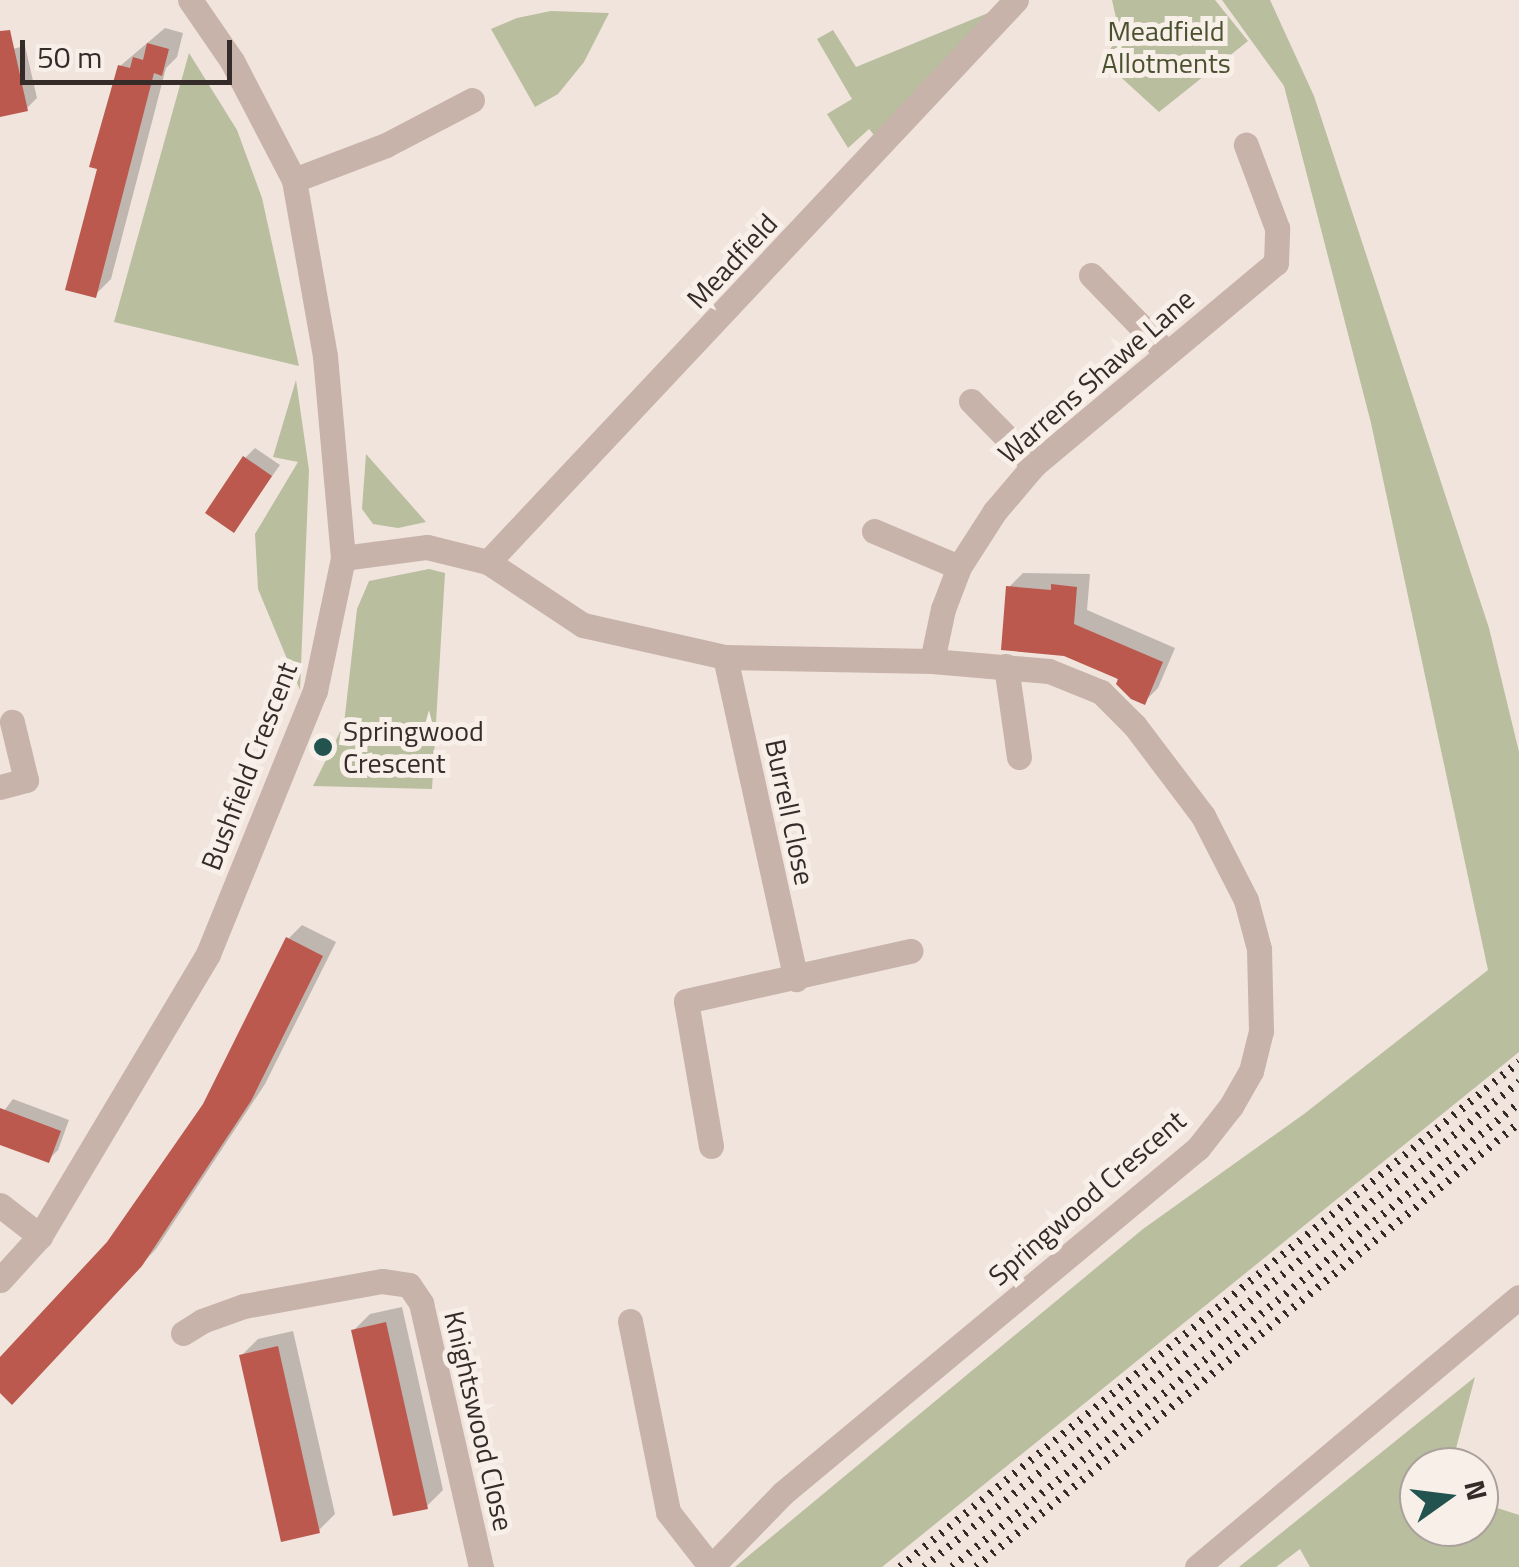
<!DOCTYPE html>
<html>
<head>
<meta charset="utf-8">
<style>
  body { margin:0 }
  #map { position:relative; width:1519px; height:1567px; overflow:hidden; background:#f0e4dd; font-family:"Titillium Web",sans-serif }
  div>[style] { position:absolute }
  [style*='--x'] { left:calc(var(--x)*1px); top:calc(var(--y)*1px); width:calc(var(--w)*1px); rotate:calc(var(--a)*1deg) }
  .green>* { inset:0; background:#b8be9e }
  .shadow>* { inset:0; background:#0003 }
  .building>* { inset:0; background:#bb594f }
  .street>* { height:25px; margin:-12.5px; padding:0 12.5px; transform-origin:12.5px; border-radius:12.5px; background:#c7b3aa }
  .rail>* { height:8px; margin-top:-4px; transform-origin:0; background:repeating-linear-gradient(90deg,#352b29 0 2.5px,transparent 0 10.5px) }
  .dots>* { width:28px; height:28px; translate:-50% -50%; box-sizing:border-box; border:5px solid #f8efe9; border-radius:50% }
  span { translate:-50% -50%; white-space:nowrap; text-align:center; line-height:1.15; -webkit-text-stroke:10px #f8efe9; paint-order:stroke }
  .park-label { font-size:28px; color:#4a512f }
  .street-label { font-size:28px; color:#352b29 }
  .poi-label { font-size:28px; color:#352b29 }
  .left { translate:0 -50%; text-align:left }
  .north { position:absolute; left:1399px; top:1447px; width:100px; height:100px; box-sizing:border-box; background:#f8efe9; border:2px solid #aaa19c; border-radius:50%; rotate:76deg; font-size:28px; font-weight:700; line-height:40px; text-align:center; color:#352b29 }
  .north::after { content:''; display:block; margin:auto; width:35px; height:45px; background:#22534f; clip-path:polygon(50% 0,100% 100%,50% 72%,0 100%) }
  .scale { position:absolute; left:20px; top:40px; width:212px; height:45px; box-sizing:border-box; border:5px solid #352b29; border-top:0; padding-left:12px; font-size:30px; line-height:35px; white-space:nowrap; color:#352b29; -webkit-text-stroke:8px #f8efe9; paint-order:stroke }
</style>
</head>
<body>
<div id="map">
  <div class="green">
    <div style="clip-path:polygon(1112px 0,1215px 0,1248px 41px,1159px 112px,1102px 60px,1120px 36px)"></div>
    <div style="clip-path:polygon(1222px 0,1270px 0,1314px 96px,1489px 628px,1519px 752px,1519px 1052px,882px 1567px,735px 1567px,1143px 1229px,1304px 1114px,1488px 970px,1371px 423px,1284px 86px)"></div>
    <div style="clip-path:polygon(551px 11px,609px 13px,584px 62px,558px 94px,535px 107px,491px 29px,517px 18px)"></div>
    <div style="clip-path:polygon(993px 11px,874px 135px,869px 129px,848px 148px,827px 114px,852px 99px,817px 39px,833px 30px,856px 67px)"></div>
    <div style="clip-path:polygon(189px 53px,237px 130px,262px 198px,299px 366px,114px 322px)"></div>
    <div style="clip-path:polygon(296px 380px,309px 470px,300px 690px,258px 589px,255px 534px,298px 462px,273px 457px)"></div>
    <div style="clip-path:polygon(366px 454px,426px 522px,398px 528px,373px 524px,362px 509px)"></div>
    <div style="clip-path:polygon(429px 569px,445px 573px,432px 789px,313px 786px,344px 724px,357px 609px,369px 581px)"></div>
    <div style="clip-path:polygon(1475px 1377px,1451px 1467px,1419px 1467px,1419px 1527px,1479px 1527px,1479px 1502px,1519px 1515px,1519px 1567px,1310px 1567px,1300px 1549px,1276px 1567px,1239px 1567px)"></div>
  </div>
  <div class="shadow">
    <div style="clip-path:polygon(165px 28px,183px 33px,177px 57px,166px 68px,111px 279px,95px 295px,100px 167px,120px 66px)"></div>
    <div style="clip-path:polygon(25px 46px,37px 98px,26px 109px,0 115px,0 52px)"></div>
    <div style="clip-path:polygon(255px 448px,280px 465px,234px 530px,245px 458px)"></div>
    <div style="clip-path:polygon(1023px 573px,1090px 574px,1087px 610px,1175px 648px,1158px 688px,1144px 702px,1009px 587px)"></div>
    <div style="clip-path:polygon(302px 925px,336px 942px,265px 1084px,156px 1249px,26px 1387px,0 1390px,0 1361px,109px 1244px,205px 1106px,288px 939px)"></div>
    <div style="clip-path:polygon(13px 1099px,69px 1120px,58px 1150px,48px 1160px,0 1142px,0 1116px)"></div>
    <div style="clip-path:polygon(402px 1307px,443px 1490px,427px 1506px,354px 1330px,370px 1314px)"></div>
    <div style="clip-path:polygon(293px 1331px,335px 1514px,319px 1530px,241px 1356px,258px 1339px)"></div>
  </div>
  <div class="building">
    <div style="clip-path:polygon(10px 30px,28px 111px,0 117px,0 31px)"></div>
    <div style="clip-path:polygon(147px 43px,169px 49px,162px 76px,154px 73px,96px 298px,65px 290px,97px 169px,89px 167px,118px 65px,130px 68px,133px 57px,143px 60px)"></div>
    <div style="clip-path:polygon(243px 456px,272px 476px,234px 533px,205px 513px)"></div>
    <div style="clip-path:polygon(1051px 584px,1077px 587px,1074px 624px,1163px 662px,1145px 705px,1131px 699px,1116px 684px,1118px 679px,1064px 656px,1001px 650px,1006px 586px,1051px 590px)"></div>
    <div style="clip-path:polygon(286px 937px,323px 956px,251px 1101px,142px 1266px,12px 1405px,0 1393px,0 1357px,107px 1242px,203px 1104px)"></div>
    <div style="clip-path:polygon(0 1108px,61px 1131px,49px 1163px,0 1145px)"></div>
    <div style="clip-path:polygon(386px 1322px,428px 1509px,393px 1516px,351px 1330px)"></div>
    <div style="clip-path:polygon(278px 1346px,320px 1533px,281px 1542px,239px 1355px)"></div>
  </div>
  <div class="street">
    <div style="--x:294;--y:180;--w:98;--a:-20.8"></div>
    <div style="--x:386;--y:145;--w:97;--a:-27.6"></div>
    <div style="--x:1091;--y:275;--w:106;--a:45.8"></div>
    <div style="--x:971;--y:401;--w:90;--a:45.5"></div>
    <div style="--x:874;--y:531;--w:92;--a:23"></div>
    <div style="--x:343;--y:558;--w:85;--a:-7.5"></div>
    <div style="--x:427;--y:547;--w:63;--a:13.8"></div>
    <div style="--x:488;--y:562;--w:114;--a:33.6"></div>
    <div style="--x:583;--y:625;--w:146;--a:12.7"></div>
    <div style="--x:725;--y:657;--w:207;--a:1.1"></div>
    <div style="--x:932;--y:661;--w:117;--a:4.9"></div>
    <div style="--x:1049;--y:671;--w:56;--a:22"></div>
    <div style="--x:1101;--y:692;--w:48;--a:45"></div>
    <div style="--x:1135;--y:726;--w:113;--a:52.9"></div>
    <div style="--x:1203;--y:816;--w:94;--a:62.9"></div>
    <div style="--x:1246;--y:900;--w:51;--a:75.1"></div>
    <div style="--x:1259;--y:949;--w:82;--a:88.6"></div>
    <div style="--x:1261;--y:1031;--w:41;--a:104"></div>
    <div style="--x:1251;--y:1071;--w:40;--a:119.7"></div>
    <div style="--x:1231;--y:1106;--w:53;--a:128.2"></div>
    <div style="--x:1198;--y:1148;--w:540;--a:140.26"></div>
    <div style="--x:783;--y:1493;--w:103;--a:134.2"></div>
    <div style="--x:488;--y:562;--w:771;--a:-46.79"></div>
    <div style="--x:725;--y:657;--w:330;--a:77.6"></div>
    <div style="--x:932;--y:661;--w:53;--a:-78.1"></div>
    <div style="--x:943;--y:609;--w:45;--a:-69.1"></div>
    <div style="--x:959;--y:567;--w:67;--a:-57.3"></div>
    <div style="--x:995;--y:511;--w:60;--a:-49.7"></div>
    <div style="--x:1034;--y:465;--w:315;--a:-39.9"></div>
    <div style="--x:1276;--y:263;--w:35;--a:-88"></div>
    <div style="--x:1277;--y:228;--w:89;--a:-110.5"></div>
    <div style="--x:1006;--y:666;--w:92;--a:81.9"></div>
    <div style="--x:0;--y:787;--w:27;--a:-15"></div>
    <div style="--x:26;--y:780;--w:60;--a:-103.6"></div>
    <div style="--x:711;--y:1146;--w:147;--a:-99.8"></div>
    <div style="--x:686;--y:1001;--w:230;--a:-12.6"></div>
    <div style="--x:0;--y:1205;--w:51;--a:37.8"></div>
    <div style="--x:0;--y:1280;--w:59;--a:-47.7"></div>
    <div style="--x:40;--y:1236;--w:328;--a:-59.2"></div>
    <div style="--x:208;--y:954;--w:284;--a:-67.9"></div>
    <div style="--x:315;--y:691;--w:136;--a:-78.1"></div>
    <div style="--x:343;--y:558;--w:203;--a:-95.1"></div>
    <div style="--x:325;--y:356;--w:179;--a:-100"></div>
    <div style="--x:294;--y:180;--w:134;--a:-117.5"></div>
    <div style="--x:232;--y:61;--w:74;--a:-124.5"></div>
    <div style="--x:630;--y:1321;--w:195;--a:78.7"></div>
    <div style="--x:668;--y:1512;--w:70;--a:52"></div>
    <div style="--x:183;--y:1333;--w:22;--a:-32"></div>
    <div style="--x:202;--y:1321;--w:45;--a:-19.7"></div>
    <div style="--x:244;--y:1306;--w:140;--a:-10.3"></div>
    <div style="--x:382;--y:1281;--w:27;--a:8"></div>
    <div style="--x:409;--y:1285;--w:22;--a:56"></div>
    <div style="--x:421;--y:1303;--w:271;--a:77.2"></div>
    <div style="--x:1197;--y:1567;--w:420;--a:-40"></div>
  </div>
  <div class="rail">
    <div style="--x:900;--y:1567;--w:799;--a:-39.21"></div>
    <div style="--x:924;--y:1567;--w:768;--a:-39.18"></div>
    <div style="--x:952;--y:1567;--w:733;--a:-39.29"></div>
    <div style="--x:976;--y:1567;--w:701;--a:-39.27"></div>
  </div>
  <div class="dots">
    <div style="left:323px;top:747px;background:#22534f"></div>
  </div>
  <div class="park-label">
    <span style="left:1166px;top:47px">Meadfield<br>Allotments</span>
  </div>
  <div class="street-label">
    <span style="left:732px;top:261px;rotate:-47deg">Meadfield</span>
    <span style="left:1096px;top:376px;rotate:-41deg">Warrens Shawe Lane</span>
    <span style="left:249px;top:766px;rotate:-69deg">Bushfield Crescent</span>
    <span style="left:790px;top:812px;rotate:78deg">Burrell Close</span>
    <span style="left:1087px;top:1198px;rotate:-41deg">Springwood Crescent</span>
    <span style="left:479px;top:1421px;rotate:77deg">Knightswood Close</span>
  </div>
  <div class="poi-label">
    <span class="left" style="left:343px;top:747px">Springwood<br>Crescent</span>
  </div>
  <div class="north">N</div>
  <div class="scale">50 m</div>
</div>
</body>
</html>
